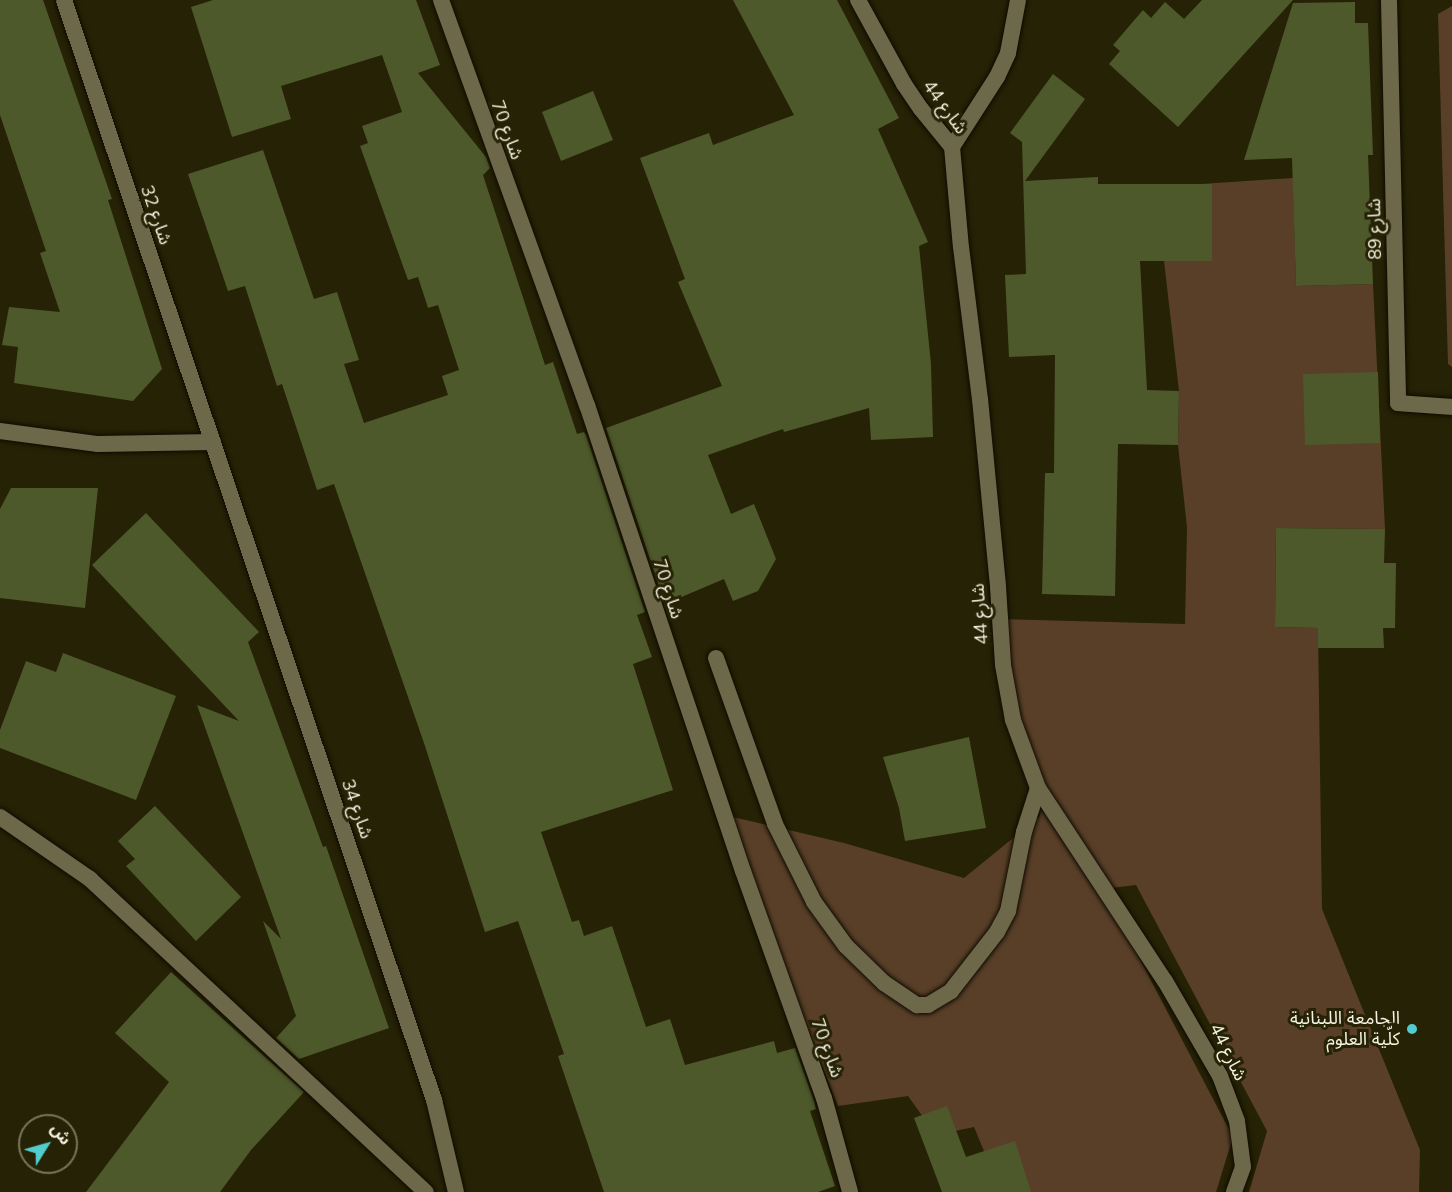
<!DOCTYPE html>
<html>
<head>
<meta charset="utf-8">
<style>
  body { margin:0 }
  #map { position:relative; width:1452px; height:1192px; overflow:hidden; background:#262205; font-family:"Nunito Sans","Noto Sans Arabic",sans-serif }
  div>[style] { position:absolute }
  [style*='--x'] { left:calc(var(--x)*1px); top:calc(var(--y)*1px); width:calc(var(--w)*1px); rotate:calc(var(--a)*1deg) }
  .green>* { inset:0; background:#593f28 }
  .building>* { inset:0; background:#4e592b }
  .roads { filter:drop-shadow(0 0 2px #0f0b00) drop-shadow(0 0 2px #0f0b00) }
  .minor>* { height:16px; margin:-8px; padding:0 8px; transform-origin:8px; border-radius:8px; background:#6d684a }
  .dots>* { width:16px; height:16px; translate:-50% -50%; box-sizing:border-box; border:3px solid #262205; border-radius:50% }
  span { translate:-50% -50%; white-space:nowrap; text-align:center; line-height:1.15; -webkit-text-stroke:6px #262205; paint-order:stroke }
  .street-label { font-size:18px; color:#f4f2e1 }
  .poi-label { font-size:18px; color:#f4f2e1 }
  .right { translate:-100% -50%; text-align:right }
  .north { position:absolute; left:18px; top:1114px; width:60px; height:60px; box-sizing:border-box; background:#262205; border:2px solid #78755d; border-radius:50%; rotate:53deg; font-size:16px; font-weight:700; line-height:24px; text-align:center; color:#f4f2e1 }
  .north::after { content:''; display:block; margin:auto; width:21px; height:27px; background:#52cdcf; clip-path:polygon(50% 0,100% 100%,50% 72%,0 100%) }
</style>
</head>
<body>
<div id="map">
  <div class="green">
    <div style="clip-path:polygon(1452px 6px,1452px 367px,1448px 364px,1438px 14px)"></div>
    <div style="clip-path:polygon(1293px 178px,1296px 286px,1373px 284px,1385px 529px,1276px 528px,1275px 627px,1318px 628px,1322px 909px,1420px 1150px,1419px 1192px,1249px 1192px,1267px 1131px,1136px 885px,1103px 889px,1233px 1137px,1216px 1192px,1001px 1192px,974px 1127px,936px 1135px,908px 1096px,838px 1106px,724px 815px,844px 843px,964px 878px,1040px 816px,1000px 619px,1185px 624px,1187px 527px,1178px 445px,1179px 391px,1164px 261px,1201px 205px,1201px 184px)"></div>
  </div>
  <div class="building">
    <div style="clip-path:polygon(0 0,43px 0,112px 199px,108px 200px,162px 369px,133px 401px,14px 383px,18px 347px,2px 345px,9px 307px,60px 312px,40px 253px,46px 251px,0 115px)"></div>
    <div style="clip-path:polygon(213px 0,416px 0,440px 65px,418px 73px,486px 157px,490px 168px,483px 175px,545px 365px,553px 362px,577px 434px,584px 432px,586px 435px,645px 612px,637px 615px,652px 657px,633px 664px,673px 790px,541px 832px,572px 922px,579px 920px,584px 936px,612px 926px,646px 1027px,670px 1019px,685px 1065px,774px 1041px,777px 1053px,795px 1048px,814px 1101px,816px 1109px,810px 1111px,835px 1186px,818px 1192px,604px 1192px,558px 1056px,564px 1054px,518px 921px,485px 932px,424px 743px,334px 484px,317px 490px,282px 384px,277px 386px,245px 286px,228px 291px,188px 174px,263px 150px,314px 299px,337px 292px,359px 360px,344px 364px,364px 423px,448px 395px,442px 376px,459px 370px,438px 305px,428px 308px,418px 277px,408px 280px,360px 146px,368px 143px,362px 126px,402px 112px,382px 55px,281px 86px,291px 119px,232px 137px,191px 7px)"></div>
    <div style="clip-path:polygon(733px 0,837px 0,899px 118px,878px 129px,928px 242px,919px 246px,931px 364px,933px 437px,871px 440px,869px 408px,784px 432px,783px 429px,708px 455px,731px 514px,754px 504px,776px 559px,758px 591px,733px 601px,724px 579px,665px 604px,606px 428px,722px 386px,678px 282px,685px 279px,640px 158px,709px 133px,713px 145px,794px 115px)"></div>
    <div style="clip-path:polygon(1202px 0,1293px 0,1178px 127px,1109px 64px,1120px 51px,1113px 45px,1143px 10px,1151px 18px,1165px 2px,1184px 19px)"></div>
    <div style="clip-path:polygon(1355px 2px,1355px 23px,1368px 23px,1373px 155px,1368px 155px,1373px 284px,1296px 286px,1292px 158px,1244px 160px,1293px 3px)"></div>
    <div style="clip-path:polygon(1053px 74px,1085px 99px,1025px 181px,1098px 177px,1098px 184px,1212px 184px,1212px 261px,1140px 261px,1147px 390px,1179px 391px,1178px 445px,1118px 444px,1115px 596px,1042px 594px,1045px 473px,1054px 473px,1055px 355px,1009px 357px,1005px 275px,1026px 274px,1022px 142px,1010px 133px)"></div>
    <div style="clip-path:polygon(593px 91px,613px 140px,561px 161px,542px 112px)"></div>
    <div style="clip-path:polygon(1378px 372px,1380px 443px,1305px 445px,1303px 374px)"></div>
    <div style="clip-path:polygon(11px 488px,98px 488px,85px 608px,0 598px,0 509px)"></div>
    <div style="clip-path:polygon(146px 513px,259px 632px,248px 642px,323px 847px,326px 846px,389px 1028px,299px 1059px,276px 1038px,296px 1016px,263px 921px,281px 939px,197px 705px,239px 721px,92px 565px)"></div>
    <div style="clip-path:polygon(1276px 528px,1385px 529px,1384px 563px,1396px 563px,1395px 628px,1383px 628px,1384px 648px,1318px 648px,1318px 628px,1275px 627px)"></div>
    <div style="clip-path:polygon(63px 653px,176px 696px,136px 800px,0 748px,0 730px,26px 661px,56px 672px)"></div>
    <div style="clip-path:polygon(969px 737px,986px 828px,905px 841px,899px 808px,883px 757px)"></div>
    <div style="clip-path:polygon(155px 806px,241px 897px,196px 941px,126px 866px,135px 859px,118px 841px)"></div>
    <div style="clip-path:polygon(171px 972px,304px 1092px,251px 1150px,220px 1192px,86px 1192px,169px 1082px,115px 1033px)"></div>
    <div style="clip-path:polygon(947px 1106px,966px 1157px,1015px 1141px,1031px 1192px,942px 1192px,914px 1118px)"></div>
  </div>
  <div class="roads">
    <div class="minor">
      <div style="--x:64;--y:0;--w:1161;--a:71.41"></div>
      <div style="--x:434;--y:1100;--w:95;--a:76.6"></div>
      <div style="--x:441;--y:0;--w:431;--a:70.2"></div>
      <div style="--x:587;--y:405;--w:491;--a:71.5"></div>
      <div style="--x:743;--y:871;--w:241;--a:70.4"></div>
      <div style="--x:824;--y:1098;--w:98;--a:74.5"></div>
      <div style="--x:858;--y:0;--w:96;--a:61.3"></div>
      <div style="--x:904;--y:84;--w:30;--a:56"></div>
      <div style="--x:921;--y:109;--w:49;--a:50.8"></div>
      <div style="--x:952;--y:147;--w:100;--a:84.9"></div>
      <div style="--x:961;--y:247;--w:153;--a:82.9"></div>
      <div style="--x:980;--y:399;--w:189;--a:84.5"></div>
      <div style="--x:998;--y:587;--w:78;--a:86.3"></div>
      <div style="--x:1003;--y:665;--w:56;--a:79.7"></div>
      <div style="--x:1013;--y:720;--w:72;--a:69.8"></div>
      <div style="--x:1038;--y:788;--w:231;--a:56.7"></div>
      <div style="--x:1165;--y:981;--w:110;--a:59.9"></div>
      <div style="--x:1220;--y:1076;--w:48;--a:69.3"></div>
      <div style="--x:1237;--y:1121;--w:46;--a:82.6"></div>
      <div style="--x:1243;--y:1167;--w:27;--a:110"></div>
      <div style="--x:1389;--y:0;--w:403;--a:88.7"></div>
      <div style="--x:1398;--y:403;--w:54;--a:4.2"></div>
      <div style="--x:952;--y:147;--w:83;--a:-57.3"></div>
      <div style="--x:997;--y:77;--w:26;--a:-65"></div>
      <div style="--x:1008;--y:53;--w:54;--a:-79.3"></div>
      <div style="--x:0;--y:431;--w:99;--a:7.6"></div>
      <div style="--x:98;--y:444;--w:115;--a:-1"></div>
      <div style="--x:716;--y:658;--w:176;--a:70.4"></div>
      <div style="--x:775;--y:824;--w:87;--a:63.4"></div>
      <div style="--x:814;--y:902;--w:54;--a:54"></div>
      <div style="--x:846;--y:946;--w:53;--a:44.2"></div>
      <div style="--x:884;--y:983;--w:40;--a:34"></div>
      <div style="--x:917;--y:1005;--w:11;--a:0"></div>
      <div style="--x:928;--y:1005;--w:27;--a:-31"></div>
      <div style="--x:951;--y:991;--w:75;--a:-52.1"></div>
      <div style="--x:997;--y:932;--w:24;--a:-62"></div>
      <div style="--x:1008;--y:911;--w:81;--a:-78.6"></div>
      <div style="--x:1024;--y:832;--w:46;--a:-72.3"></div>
      <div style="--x:0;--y:817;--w:109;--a:34.6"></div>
      <div style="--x:90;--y:879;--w:459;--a:43"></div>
    </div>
  </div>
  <div class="dots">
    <div style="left:1412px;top:1029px;background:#52cdcf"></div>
  </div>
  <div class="street-label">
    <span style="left:945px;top:107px;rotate:54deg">شارع 44</span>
    <span style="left:507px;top:130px;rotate:70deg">شارع 70</span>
    <span style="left:156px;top:215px;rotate:71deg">شارع 32</span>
    <span style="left:1375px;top:229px;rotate:-91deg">شارع 89</span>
    <span style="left:668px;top:589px;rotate:72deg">شارع 70</span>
    <span style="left:980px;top:614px;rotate:-94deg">شارع 44</span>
    <span style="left:357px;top:809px;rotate:71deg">شارع 34</span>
    <span style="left:827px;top:1048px;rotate:70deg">شارع 70</span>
    <span style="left:1228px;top:1052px;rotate:64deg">شارع 44</span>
  </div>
  <div class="poi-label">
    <span class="right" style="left:1400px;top:1029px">الجامعة اللبنانية<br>كلّية العلوم</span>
  </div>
  <div class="north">ش</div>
</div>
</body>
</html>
